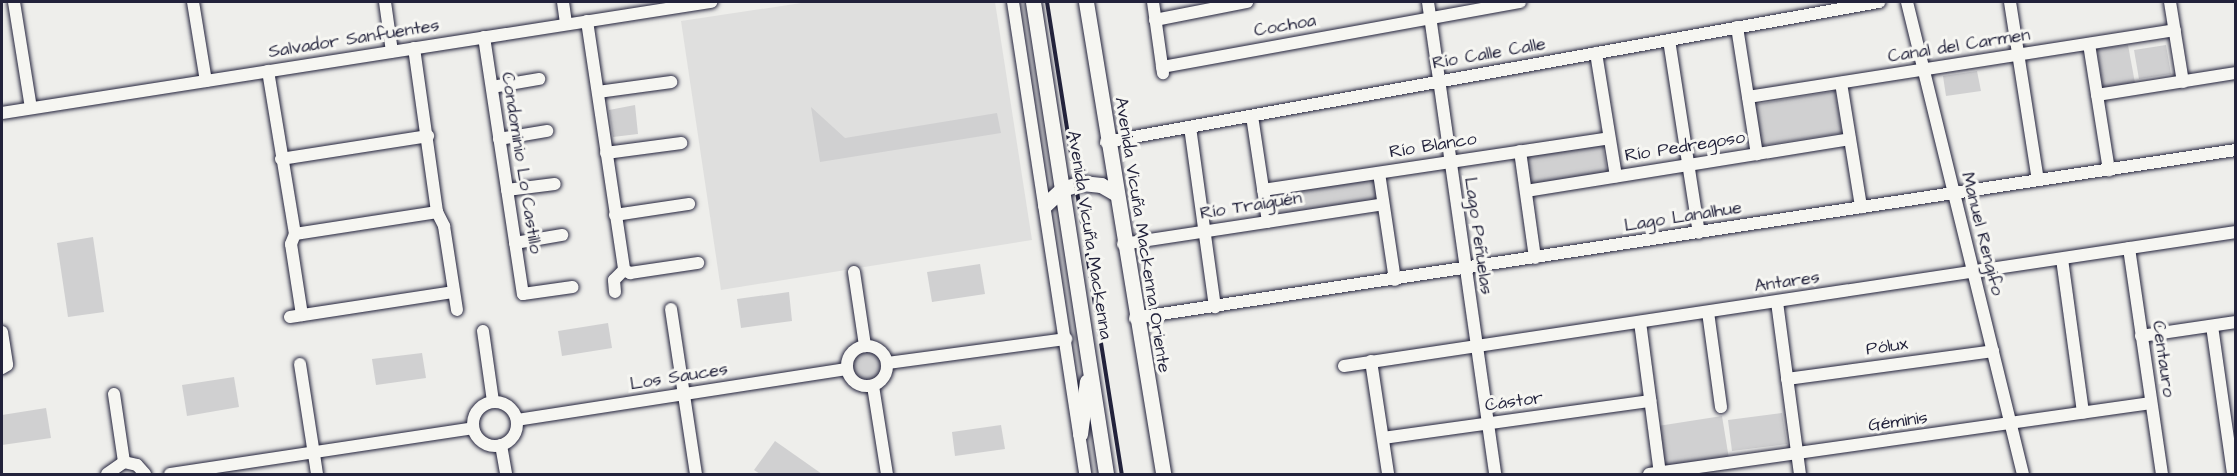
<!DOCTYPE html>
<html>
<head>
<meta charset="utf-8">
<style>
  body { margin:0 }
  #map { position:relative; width:2237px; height:476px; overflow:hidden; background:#eeeeeb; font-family:"Architects Daughter",sans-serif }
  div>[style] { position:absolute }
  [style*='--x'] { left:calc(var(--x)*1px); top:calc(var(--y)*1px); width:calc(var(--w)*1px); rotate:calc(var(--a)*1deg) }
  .built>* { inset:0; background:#dfdfde }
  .green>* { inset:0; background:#d0d0d1 }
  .round { border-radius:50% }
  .roads { filter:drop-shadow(0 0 2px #22223b) drop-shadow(0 0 2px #22223b) }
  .minor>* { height:12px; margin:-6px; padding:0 6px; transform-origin:6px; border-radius:6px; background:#f6f6f2 }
  .minor>.ring { margin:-6px; padding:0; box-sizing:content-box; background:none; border:12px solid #f6f6f2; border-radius:50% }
  .major>* { height:15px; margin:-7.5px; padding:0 7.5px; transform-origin:7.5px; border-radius:7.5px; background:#f6f6f2 }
  .rail>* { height:4px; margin:-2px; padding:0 2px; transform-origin:2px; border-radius:2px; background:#22223b }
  span { translate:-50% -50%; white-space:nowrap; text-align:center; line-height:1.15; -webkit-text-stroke:6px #f6f6f2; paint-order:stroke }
  .street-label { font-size:18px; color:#22223b }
  .frame { position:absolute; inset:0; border:3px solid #22223b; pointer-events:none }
</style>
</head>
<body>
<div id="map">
  <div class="built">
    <div style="clip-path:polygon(808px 2px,995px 2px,1032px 240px,721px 290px,681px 21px)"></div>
  </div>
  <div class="green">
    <div style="clip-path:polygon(2128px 45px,2135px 83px,2103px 88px,2097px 49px)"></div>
    <div style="clip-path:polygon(2166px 45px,2171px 74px,2139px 79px,2134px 50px)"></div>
    <div style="clip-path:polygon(1977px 71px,1981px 91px,1946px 96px,1943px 76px)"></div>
    <div style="clip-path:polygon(1835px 91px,1842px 133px,1759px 146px,1752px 105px)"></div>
    <div style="clip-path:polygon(635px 105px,638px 134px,613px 137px,609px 110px)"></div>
    <div style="clip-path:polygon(811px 107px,845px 138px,997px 113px,1001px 133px,820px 162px)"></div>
    <div style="clip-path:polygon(1602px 142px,1607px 172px,1527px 185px,1524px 154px)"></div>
    <div style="clip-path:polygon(1375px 178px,1380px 202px,1271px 220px,1268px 194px)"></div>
    <div style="clip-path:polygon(93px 237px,104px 312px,68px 317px,57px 243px)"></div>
    <div style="clip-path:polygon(980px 264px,985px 294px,932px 302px,927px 272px)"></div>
    <div style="clip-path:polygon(789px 292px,792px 321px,741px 328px,737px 299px)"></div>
    <div style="clip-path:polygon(608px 323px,612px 348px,562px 356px,558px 331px)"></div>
    <div class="round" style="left:849px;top:348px;width:36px;height:36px"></div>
    <div style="clip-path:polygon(422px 353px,426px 378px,376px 385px,372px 359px)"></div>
    <div style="clip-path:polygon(234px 377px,239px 407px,187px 416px,182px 385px)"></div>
    <div style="clip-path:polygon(46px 408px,51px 438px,2px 445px,2px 415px)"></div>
    <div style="clip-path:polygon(1782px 413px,1787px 444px,1732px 451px,1728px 420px)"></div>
    <div style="clip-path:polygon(1722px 416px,1729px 459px,1664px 469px,1658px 426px)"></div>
    <div style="clip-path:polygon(1001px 425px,1005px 449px,955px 456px,952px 432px)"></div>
    <div style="clip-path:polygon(775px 441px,822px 474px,760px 474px,754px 470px)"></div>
  </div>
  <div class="roads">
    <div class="minor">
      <div style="--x:14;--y:2;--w:107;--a:80.9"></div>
      <div style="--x:193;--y:2;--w:80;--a:80.7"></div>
      <div style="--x:385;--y:2;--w:50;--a:82"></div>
      <div style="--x:563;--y:2;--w:22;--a:82"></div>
      <div style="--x:1013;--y:2;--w:477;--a:81.3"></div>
      <div style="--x:1153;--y:2;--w:72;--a:82"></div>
      <div style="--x:1428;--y:2;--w:477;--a:81.9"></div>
      <div style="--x:1907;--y:2;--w:486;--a:76.2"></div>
      <div style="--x:2010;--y:2;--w:180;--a:81.1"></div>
      <div style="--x:2170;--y:2;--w:81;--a:80.8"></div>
      <div style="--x:1155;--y:20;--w:94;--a:-11.1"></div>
      <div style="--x:587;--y:21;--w:252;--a:81.5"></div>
      <div style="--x:1737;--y:27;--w:129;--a:81.1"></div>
      <div style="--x:484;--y:37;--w:260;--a:81.4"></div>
      <div style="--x:523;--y:294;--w:50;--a:-8"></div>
      <div style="--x:1669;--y:40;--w:195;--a:81.2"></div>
      <div style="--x:2089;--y:44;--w:128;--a:81"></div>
      <div style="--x:414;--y:48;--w:166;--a:82"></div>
      <div style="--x:1596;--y:53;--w:125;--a:80.8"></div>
      <div style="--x:1162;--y:67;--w:364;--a:-10.3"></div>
      <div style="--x:268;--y:71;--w:165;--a:80.6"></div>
      <div style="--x:1841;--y:83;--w:126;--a:80.8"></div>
      <div style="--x:492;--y:87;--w:48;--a:-9.7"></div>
      <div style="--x:598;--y:92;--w:74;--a:-7.8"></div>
      <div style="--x:2097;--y:95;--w:141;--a:-9"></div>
      <div style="--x:1748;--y:97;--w:432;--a:-8.9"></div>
      <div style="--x:2;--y:113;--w:718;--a:-8.9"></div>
      <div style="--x:1252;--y:116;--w:107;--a:81.4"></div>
      <div style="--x:1190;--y:127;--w:182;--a:82.1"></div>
      <div style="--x:499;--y:139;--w:49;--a:-9.5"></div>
      <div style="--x:1106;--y:142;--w:786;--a:-10.27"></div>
      <div style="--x:1520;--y:151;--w:108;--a:82"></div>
      <div style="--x:606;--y:153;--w:76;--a:-7.6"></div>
      <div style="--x:281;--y:159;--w:149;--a:-8.9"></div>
      <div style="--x:1379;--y:173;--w:108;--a:81.5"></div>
      <div style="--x:507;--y:190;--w:48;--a:-7.1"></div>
      <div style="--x:1263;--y:190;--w:350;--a:-8.5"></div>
      <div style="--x:1526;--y:191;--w:328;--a:-9.1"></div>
      <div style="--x:437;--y:212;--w:16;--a:63"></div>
      <div style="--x:444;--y:226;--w:85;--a:81.2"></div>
      <div style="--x:615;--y:215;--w:75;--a:-8.5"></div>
      <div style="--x:295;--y:234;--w:144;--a:-8.8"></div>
      <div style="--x:295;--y:234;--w:11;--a:112"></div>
      <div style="--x:291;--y:244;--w:72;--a:81.2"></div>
      <div style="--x:515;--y:243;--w:48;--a:-9.7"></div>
      <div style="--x:1123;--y:244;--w:263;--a:-8.7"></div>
      <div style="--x:2129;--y:248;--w:228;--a:81.7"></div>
      <div style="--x:2062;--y:259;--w:155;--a:82.2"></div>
      <div style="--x:624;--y:270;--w:7;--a:27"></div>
      <div style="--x:630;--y:273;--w:69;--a:-8.4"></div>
      <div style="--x:854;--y:272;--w:75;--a:81.5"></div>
      <div style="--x:615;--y:292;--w:12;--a:-95"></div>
      <div style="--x:614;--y:280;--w:14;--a:-45"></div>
      <div style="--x:1777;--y:302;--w:174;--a:82.4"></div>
      <div style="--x:671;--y:309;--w:167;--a:81.4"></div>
      <div style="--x:1708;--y:312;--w:96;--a:82.2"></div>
      <div style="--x:290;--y:317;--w:166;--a:-8.7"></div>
      <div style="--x:1135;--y:318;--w:1114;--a:-8.68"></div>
      <div style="--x:1640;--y:322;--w:153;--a:82.5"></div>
      <div style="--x:2212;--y:326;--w:149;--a:81.9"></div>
      <div style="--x:483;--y:331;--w:71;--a:81.9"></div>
      <div style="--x:2;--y:332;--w:33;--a:81"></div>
      <div style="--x:7;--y:365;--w:6;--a:149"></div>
      <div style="--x:2141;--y:336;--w:96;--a:-8.4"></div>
      <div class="ring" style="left:847px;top:346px;width:28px;height:28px"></div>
      <div style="--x:1371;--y:361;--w:114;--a:81.4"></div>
      <div style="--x:888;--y:363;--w:180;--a:-7.7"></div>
      <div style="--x:300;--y:364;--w:111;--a:81.2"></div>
      <div style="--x:1344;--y:366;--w:902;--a:-8.54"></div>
      <div style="--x:1787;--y:379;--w:208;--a:-7.7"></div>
      <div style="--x:873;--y:386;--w:89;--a:81"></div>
      <div style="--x:114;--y:394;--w:69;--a:81.6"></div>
      <div class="ring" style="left:473px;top:402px;width:32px;height:32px"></div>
      <div style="--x:517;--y:420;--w:334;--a:-8.8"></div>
      <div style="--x:1383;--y:438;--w:270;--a:-7.9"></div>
      <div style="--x:501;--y:445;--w:29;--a:80"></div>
      <div style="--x:107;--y:474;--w:21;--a:-35"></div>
      <div style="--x:124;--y:462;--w:13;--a:13"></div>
      <div style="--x:137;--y:465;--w:12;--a:48"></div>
      <div style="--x:170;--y:474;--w:306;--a:-8.6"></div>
      <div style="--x:1649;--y:474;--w:507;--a:-8.05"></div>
    </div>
    <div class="major">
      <div style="--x:1033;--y:2;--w:478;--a:81.2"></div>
      <div style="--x:1086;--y:2;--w:478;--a:80.7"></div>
      <div style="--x:1045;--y:205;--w:23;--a:-43"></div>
      <div style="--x:1062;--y:189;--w:21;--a:-17"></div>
      <div style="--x:1082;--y:183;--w:19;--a:6"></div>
      <div style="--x:1101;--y:185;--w:16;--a:30"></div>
      <div style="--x:1080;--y:434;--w:53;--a:-82.5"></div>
    </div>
  </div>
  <div class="rail">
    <div style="--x:1047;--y:2;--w:478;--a:81"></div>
  </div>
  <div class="street-label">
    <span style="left:1285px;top:26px;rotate:-10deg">Cochoa</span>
    <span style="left:354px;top:39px;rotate:-9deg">Salvador Sanfuentes</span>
    <span style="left:1959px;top:46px;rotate:-9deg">Canal del Carmen</span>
    <span style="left:1489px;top:54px;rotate:-10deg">Río Calle Calle</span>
    <span style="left:1433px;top:146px;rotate:-9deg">Río Blanco</span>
    <span style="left:1685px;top:147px;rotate:-9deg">Río Pedregoso</span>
    <span style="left:521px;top:163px;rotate:81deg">Condominio Lo Castillo</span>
    <span style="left:1251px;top:206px;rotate:-9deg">Río Traiguén</span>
    <span style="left:1683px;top:217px;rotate:-9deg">Lago Lanalhue</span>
    <span style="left:1982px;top:234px;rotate:76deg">Manuel Rengifo</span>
    <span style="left:1089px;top:235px;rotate:81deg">Avenida Vicuña Mackenna</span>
    <span style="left:1142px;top:235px;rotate:81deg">Avenida Vicuña Mackenna Oriente</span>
    <span style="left:1478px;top:236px;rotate:82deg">Lago Peñuelas</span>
    <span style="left:1787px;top:282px;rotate:-8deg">Antares</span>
    <span style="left:1887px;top:347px;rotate:-8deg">Pólux</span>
    <span style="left:2163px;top:359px;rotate:82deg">Centauro</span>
    <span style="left:679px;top:377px;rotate:-9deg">Los Sauces</span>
    <span style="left:1514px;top:402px;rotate:-8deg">Cástor</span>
    <span style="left:1898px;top:422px;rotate:-8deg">Géminis</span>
  </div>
  <div class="frame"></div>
</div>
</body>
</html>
